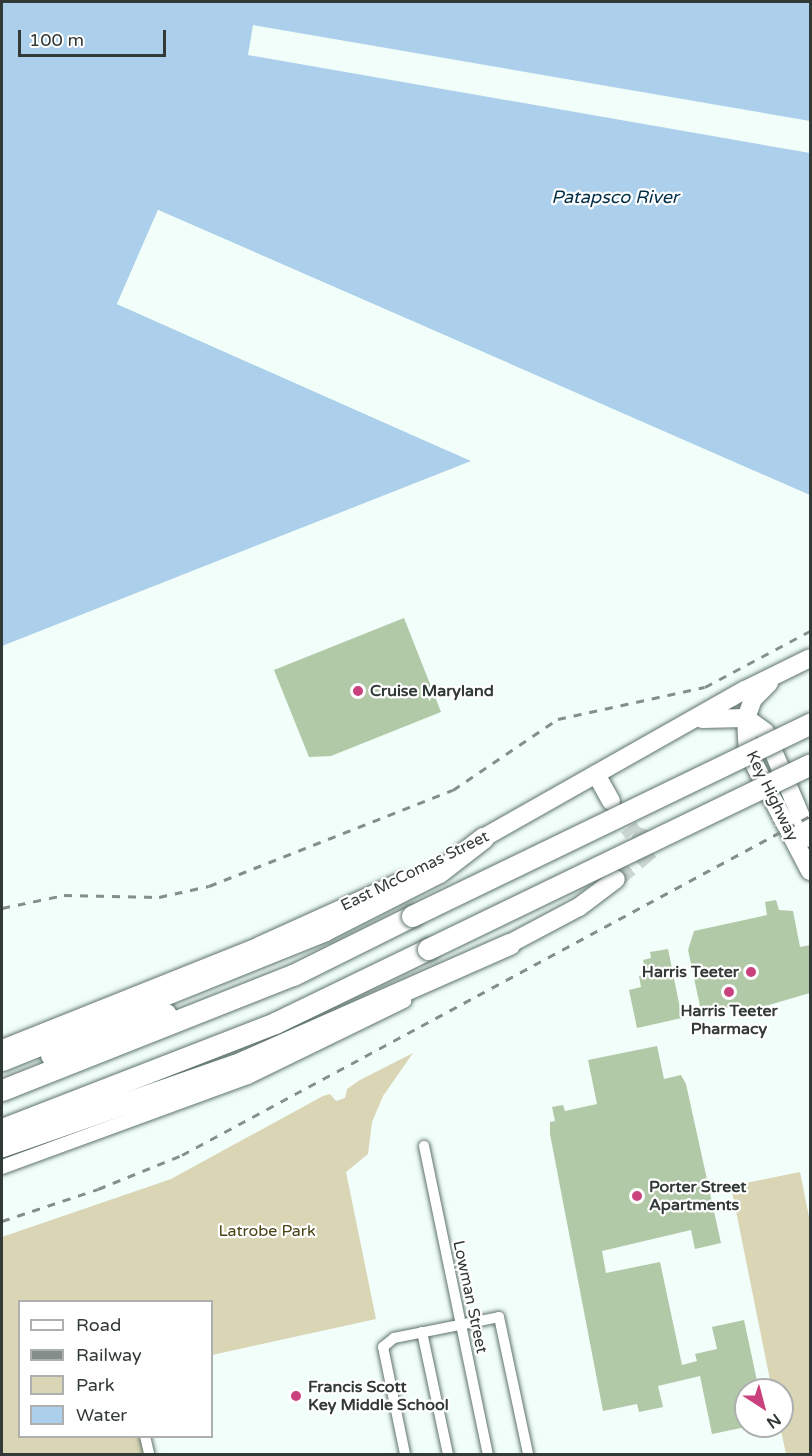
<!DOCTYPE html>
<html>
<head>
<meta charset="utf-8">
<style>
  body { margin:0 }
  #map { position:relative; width:812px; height:1456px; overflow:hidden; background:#f1fef9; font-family:"Varela Round",sans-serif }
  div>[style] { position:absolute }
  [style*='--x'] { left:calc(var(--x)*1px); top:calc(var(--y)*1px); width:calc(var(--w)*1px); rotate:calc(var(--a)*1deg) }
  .green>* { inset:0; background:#d9d5b5 }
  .water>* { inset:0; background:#acd0eb }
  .pier>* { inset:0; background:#f1fef9 }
  .building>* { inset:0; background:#b1c9a7 }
  .primary-tunnel>* { height:18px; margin-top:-9px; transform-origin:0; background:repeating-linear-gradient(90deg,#cbd7d2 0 18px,transparent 0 27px) }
  .roads { filter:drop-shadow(0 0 2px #5f736c) drop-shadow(0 0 2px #5f736c) }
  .minor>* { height:10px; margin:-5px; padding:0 5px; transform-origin:5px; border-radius:5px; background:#fff }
  .tertiary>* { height:14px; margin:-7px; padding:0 7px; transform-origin:7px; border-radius:7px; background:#fff }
  .primary>* { height:18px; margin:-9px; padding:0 9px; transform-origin:9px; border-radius:9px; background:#fff }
  .motorway>* { height:21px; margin:-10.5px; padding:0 10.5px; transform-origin:10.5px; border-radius:10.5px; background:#fff }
  .rail>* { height:3px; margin-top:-1.5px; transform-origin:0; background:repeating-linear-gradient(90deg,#848f8b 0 8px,transparent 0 16px) }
  .bridges { filter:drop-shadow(0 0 2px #5f736c) drop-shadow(0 0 2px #5f736c) }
  .motorway-bridge>* { height:21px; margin:-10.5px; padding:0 10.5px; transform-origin:10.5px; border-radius:10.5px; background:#fff }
  .dots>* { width:16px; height:16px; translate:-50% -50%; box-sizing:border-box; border:3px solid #fff; border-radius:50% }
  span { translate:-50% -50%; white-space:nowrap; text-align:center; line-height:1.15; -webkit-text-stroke:4.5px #fff; paint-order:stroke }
  .poi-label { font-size:16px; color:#313a37; font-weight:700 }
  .left { translate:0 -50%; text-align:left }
  .right { translate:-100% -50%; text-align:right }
  .street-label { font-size:16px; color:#313a37 }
  .park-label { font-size:16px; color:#494313 }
  .water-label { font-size:18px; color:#022f4a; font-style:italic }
  .frame { position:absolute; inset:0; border:3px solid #313a37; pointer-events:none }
  .legend { position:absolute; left:18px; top:1300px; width:195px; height:138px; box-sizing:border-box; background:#fff; border:2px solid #adb0af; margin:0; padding:8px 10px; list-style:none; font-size:18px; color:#313a37 }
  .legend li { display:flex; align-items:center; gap:12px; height:30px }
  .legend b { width:30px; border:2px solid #adb0af }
  .north { position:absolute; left:734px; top:1378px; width:60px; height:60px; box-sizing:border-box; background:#fff; border:2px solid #adb0af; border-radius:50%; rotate:144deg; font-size:16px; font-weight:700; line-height:24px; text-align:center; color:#313a37 }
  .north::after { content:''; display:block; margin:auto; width:21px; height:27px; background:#ca427d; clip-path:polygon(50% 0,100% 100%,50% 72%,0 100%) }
  .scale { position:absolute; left:18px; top:30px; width:148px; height:27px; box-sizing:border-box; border:3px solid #313a37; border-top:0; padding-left:8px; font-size:18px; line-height:21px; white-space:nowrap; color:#313a37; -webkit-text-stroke:4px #fff; paint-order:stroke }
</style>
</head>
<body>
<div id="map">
  <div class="green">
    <div style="clip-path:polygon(413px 1053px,383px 1096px,372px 1122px,368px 1154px,346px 1172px,376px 1319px,212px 1355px,212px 1302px,20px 1302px,20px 1436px,142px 1437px,145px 1454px,2px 1454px,2px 1237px,171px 1179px,323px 1096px,330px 1094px,336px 1101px,345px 1098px,347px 1089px,360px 1080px)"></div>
    <div style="clip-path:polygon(800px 1172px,810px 1222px,810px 1454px,786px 1454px,780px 1426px,782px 1390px,772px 1390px,731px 1186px)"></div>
  </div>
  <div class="water">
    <div style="clip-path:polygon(2px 2px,810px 2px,810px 495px,158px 210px,117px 304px,471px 461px,2px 646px)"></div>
  </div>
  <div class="pier">
    <div style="clip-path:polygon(253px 25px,810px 121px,810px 153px,248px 55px)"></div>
    <div style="clip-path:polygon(158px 210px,609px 407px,160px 214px,121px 302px,471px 461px,117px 304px)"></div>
  </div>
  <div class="building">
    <div style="clip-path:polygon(404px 618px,441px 712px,331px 756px,309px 757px,274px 670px)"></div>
    <div style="clip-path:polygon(776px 900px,779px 910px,793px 911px,800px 947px,810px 945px,810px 993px,742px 1013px,739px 1006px,706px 1011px,700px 1006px,688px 950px,694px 931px,767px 915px,765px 902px)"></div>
    <div style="clip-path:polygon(668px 949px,682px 1018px,637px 1028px,629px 990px,641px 987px,639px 976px,646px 975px,643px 960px,651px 958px,650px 952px)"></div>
    <div style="clip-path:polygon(657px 1046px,664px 1079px,681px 1075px,686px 1084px,721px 1243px,695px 1249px,691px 1230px,602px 1251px,606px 1273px,660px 1262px,682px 1365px,697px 1361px,695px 1354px,717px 1349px,712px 1327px,744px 1320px,759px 1390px,746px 1390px,746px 1427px,712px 1434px,700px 1376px,658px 1386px,663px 1407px,639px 1412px,637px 1404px,603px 1411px,550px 1134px,550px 1122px,555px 1121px,552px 1107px,563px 1105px,565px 1111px,597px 1104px,588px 1060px)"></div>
  </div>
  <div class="primary-tunnel">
    <div style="--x:613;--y:805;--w:35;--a:55"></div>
    <div style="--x:633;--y:834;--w:27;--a:22"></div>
    <div style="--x:616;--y:879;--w:51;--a:-40.2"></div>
  </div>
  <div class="roads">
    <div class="minor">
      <div style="--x:424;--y:1146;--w:315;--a:78.3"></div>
      <div style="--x:422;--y:1332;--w:125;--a:78"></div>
      <div style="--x:145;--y:1436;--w:18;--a:77"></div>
      <div style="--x:405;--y:1454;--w:109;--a:-101.6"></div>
      <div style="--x:383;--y:1347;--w:14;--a:-39"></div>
      <div style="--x:394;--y:1338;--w:107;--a:-11.3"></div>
      <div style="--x:499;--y:1317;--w:140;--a:78"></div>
    </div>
    <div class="tertiary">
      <div style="--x:2;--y:1047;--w:277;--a:-21.8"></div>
      <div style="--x:259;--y:944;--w:158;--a:-24.3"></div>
      <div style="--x:2;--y:1167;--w:262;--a:-20.1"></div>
      <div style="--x:248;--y:1077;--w:174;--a:-26"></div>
    </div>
    <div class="primary">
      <div style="--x:769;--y:683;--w:23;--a:135"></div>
      <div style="--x:753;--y:699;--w:20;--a:110"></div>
      <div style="--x:746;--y:718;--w:34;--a:87"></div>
      <div style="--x:748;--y:752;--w:134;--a:62.5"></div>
      <div style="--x:702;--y:719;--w:44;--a:-1.3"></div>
      <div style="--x:746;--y:718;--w:24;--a:36"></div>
      <div style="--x:765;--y:732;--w:115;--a:67"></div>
      <div style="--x:596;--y:774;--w:31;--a:61"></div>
      <div style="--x:483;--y:838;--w:301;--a:-29.5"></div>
      <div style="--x:745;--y:690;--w:72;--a:-26.2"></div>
      <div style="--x:509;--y:944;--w:79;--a:-27.9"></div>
      <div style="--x:579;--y:907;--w:46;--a:-37.1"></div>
    </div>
    <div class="motorway">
      <div style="--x:51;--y:1055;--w:122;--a:-19.6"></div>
      <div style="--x:2;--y:1060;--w:348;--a:-21.9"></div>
      <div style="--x:325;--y:930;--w:128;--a:-27"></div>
      <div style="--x:439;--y:872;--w:56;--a:-37.7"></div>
      <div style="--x:2;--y:1090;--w:313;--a:-21.6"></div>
      <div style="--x:293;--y:975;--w:133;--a:-26.4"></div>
      <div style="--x:2;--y:1129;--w:293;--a:-21.2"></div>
      <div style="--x:275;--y:1023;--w:170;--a:-25.8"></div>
      <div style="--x:2;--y:1146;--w:247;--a:-19.2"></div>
      <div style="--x:235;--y:1065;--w:300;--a:-23.8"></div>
    </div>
  </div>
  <div class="rail">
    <div style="--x:2;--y:908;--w:63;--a:-11.8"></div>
    <div style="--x:64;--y:895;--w:95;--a:1.2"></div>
    <div style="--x:159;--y:897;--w:51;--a:-12.4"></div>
    <div style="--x:209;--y:886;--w:262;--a:-21.5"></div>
    <div style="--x:453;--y:790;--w:127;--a:-34.1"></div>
    <div style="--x:558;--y:719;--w:150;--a:-12.3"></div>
    <div style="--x:705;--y:687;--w:119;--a:-28.1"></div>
    <div style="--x:2;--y:1221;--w:101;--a:-18.4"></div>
    <div style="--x:98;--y:1189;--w:91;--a:-22"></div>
    <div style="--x:182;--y:1155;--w:714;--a:-28.36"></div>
  </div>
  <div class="bridges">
    <div class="motorway-bridge">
      <div style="--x:412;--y:916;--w:442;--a:-25.8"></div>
      <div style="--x:428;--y:949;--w:424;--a:-25.8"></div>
    </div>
  </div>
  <div class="dots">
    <div style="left:358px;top:691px;background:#ca427d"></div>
    <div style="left:751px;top:972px;background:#ca427d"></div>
    <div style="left:729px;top:992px;background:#ca427d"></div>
    <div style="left:637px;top:1196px;background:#ca427d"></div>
    <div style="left:296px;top:1396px;background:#ca427d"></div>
  </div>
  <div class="poi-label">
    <span class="left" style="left:370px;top:691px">Cruise Maryland</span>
    <span class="right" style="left:739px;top:972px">Harris Teeter</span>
    <span style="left:729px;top:1020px">Harris Teeter<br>Pharmacy</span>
    <span class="left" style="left:649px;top:1196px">Porter Street<br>Apartments</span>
    <span class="left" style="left:308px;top:1396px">Francis Scott<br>Key Middle School</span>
  </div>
  <div class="street-label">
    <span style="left:772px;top:796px;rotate:64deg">Key Highway</span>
    <span style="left:415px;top:871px;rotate:-26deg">East McComas Street</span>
    <span style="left:470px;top:1297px;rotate:78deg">Lowman Street</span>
  </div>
  <div class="park-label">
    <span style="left:267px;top:1231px">Latrobe Park</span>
  </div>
  <div class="water-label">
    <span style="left:615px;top:197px">Patapsco River</span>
  </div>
  <div class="frame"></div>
  <ul class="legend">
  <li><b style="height:8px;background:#fff"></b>Road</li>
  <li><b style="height:8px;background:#848f8b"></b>Railway</li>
  <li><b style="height:16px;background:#d9d5b5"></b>Park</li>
  <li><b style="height:16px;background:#acd0eb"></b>Water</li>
  </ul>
  <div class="north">N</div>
  <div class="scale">100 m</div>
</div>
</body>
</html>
